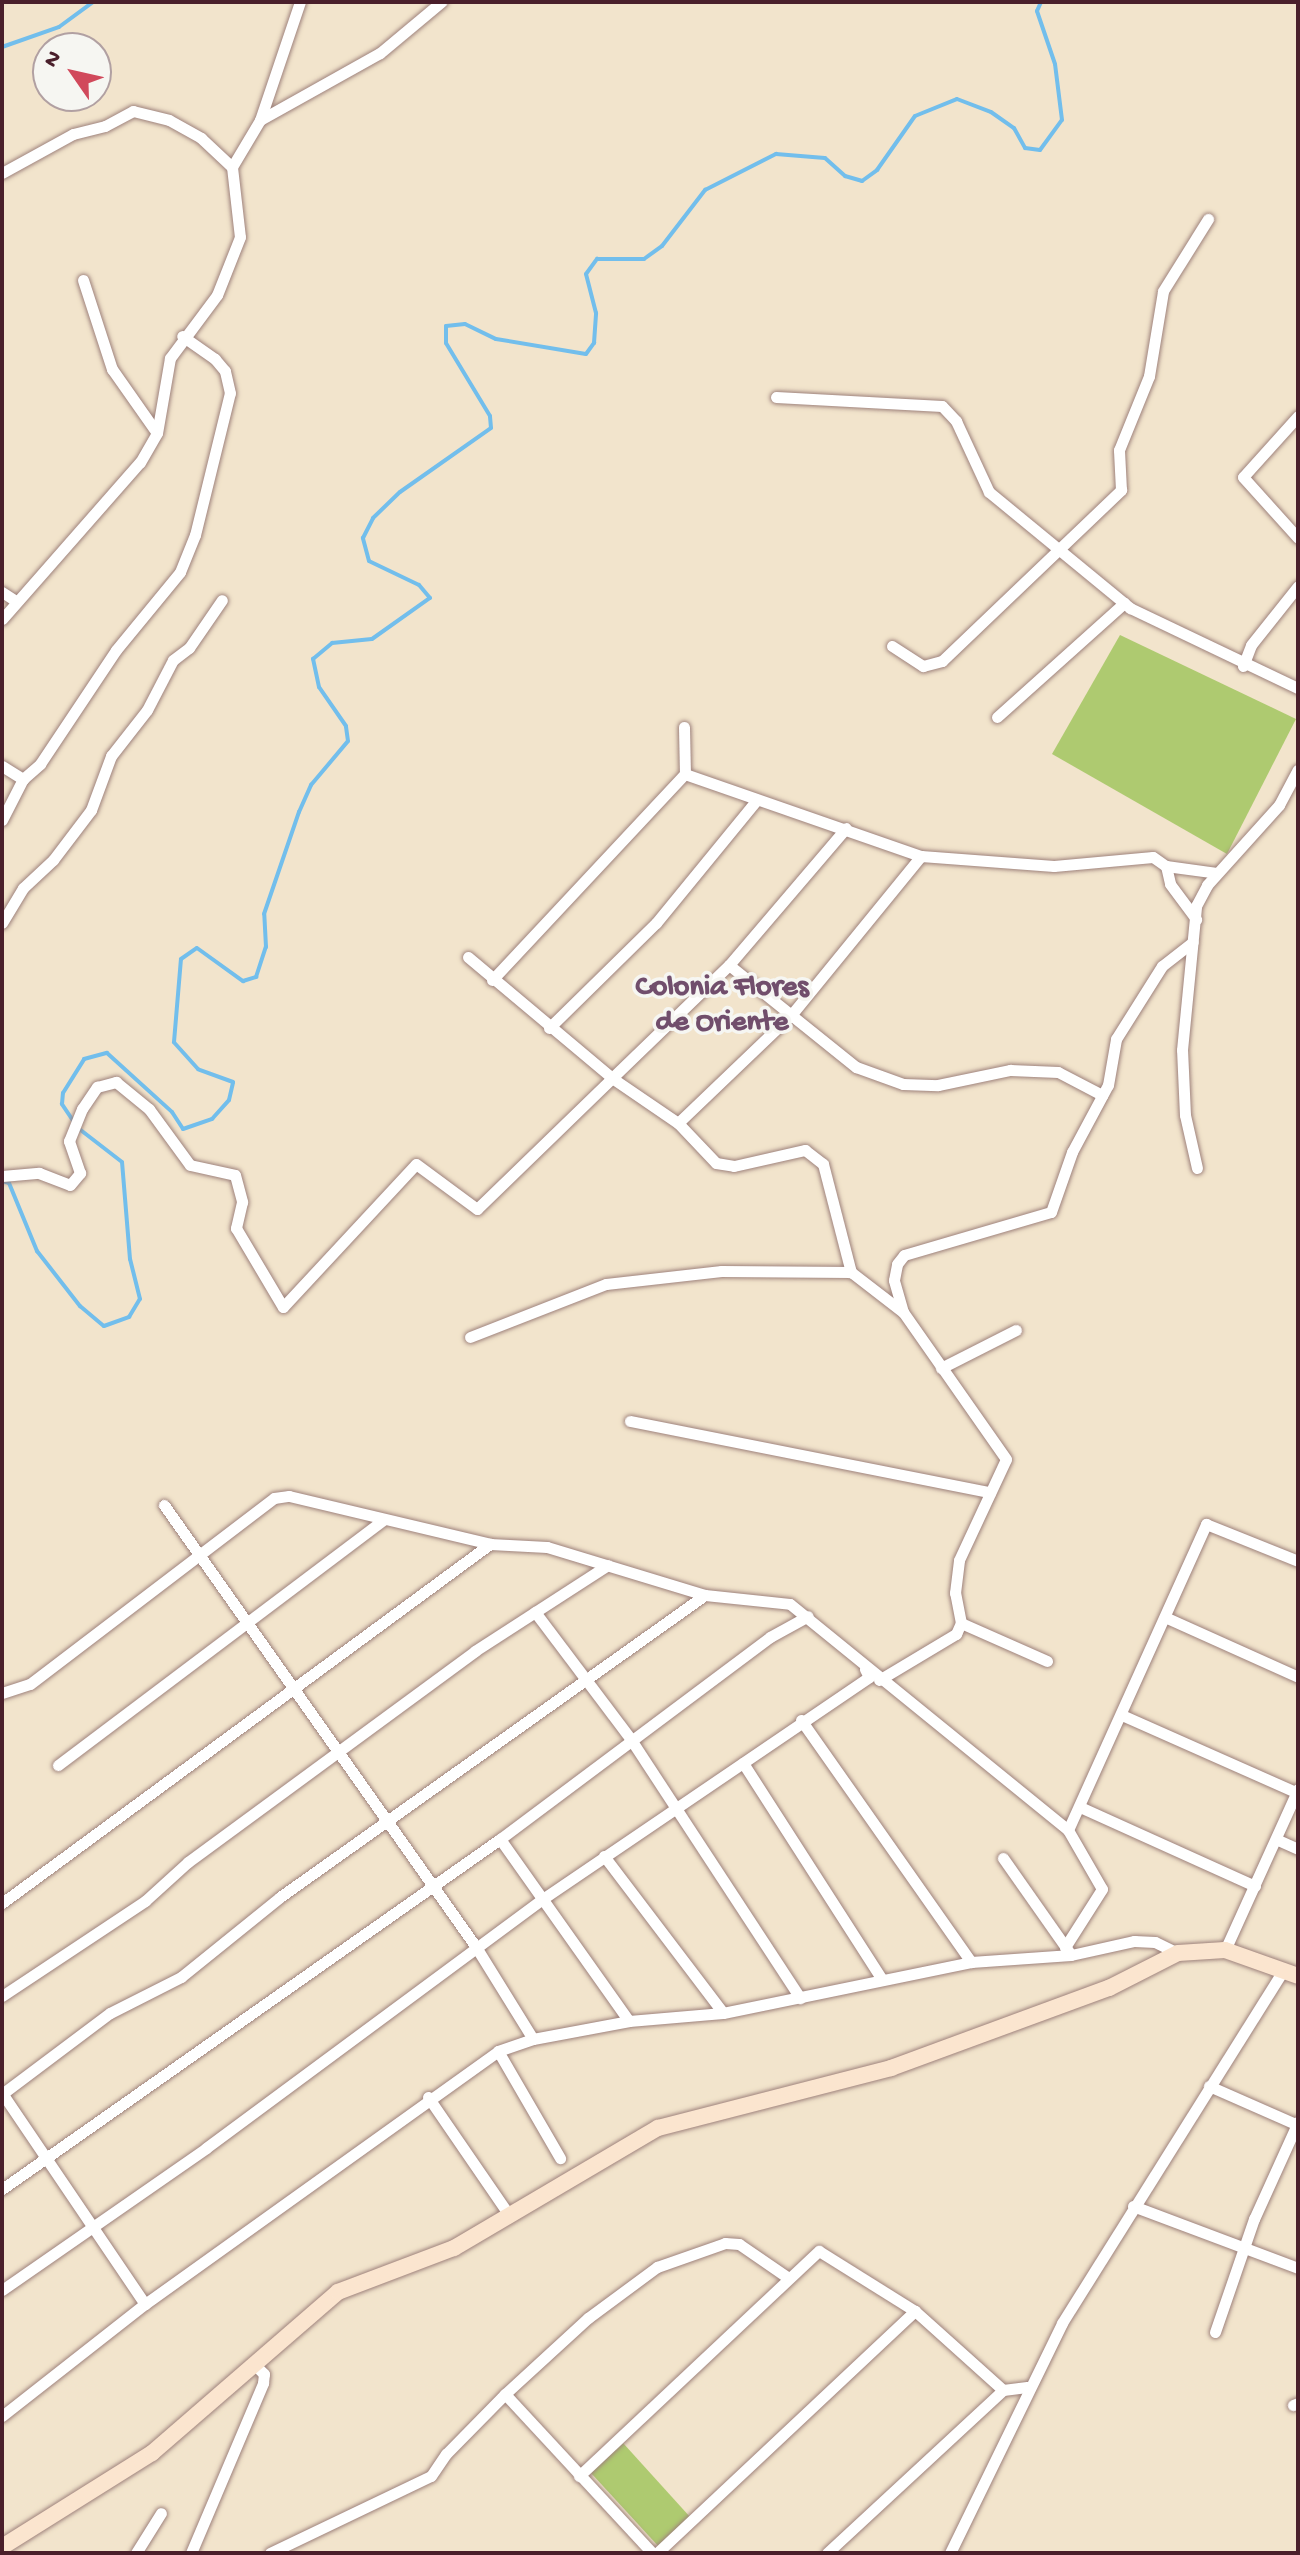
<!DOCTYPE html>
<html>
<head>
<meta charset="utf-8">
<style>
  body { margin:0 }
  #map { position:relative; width:1300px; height:2555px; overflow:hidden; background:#f2e4cc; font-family:"Gochi Hand",sans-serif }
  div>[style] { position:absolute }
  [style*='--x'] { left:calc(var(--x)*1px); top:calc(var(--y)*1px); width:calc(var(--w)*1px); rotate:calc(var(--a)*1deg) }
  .green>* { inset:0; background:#aeca70 }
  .stream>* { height:4px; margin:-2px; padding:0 2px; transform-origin:2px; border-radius:2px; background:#72beec }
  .roads { filter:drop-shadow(0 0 2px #9e827c) drop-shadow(0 0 2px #9e827c) }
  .street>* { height:11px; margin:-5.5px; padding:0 5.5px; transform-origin:5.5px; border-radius:5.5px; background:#fff }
  .secondary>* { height:16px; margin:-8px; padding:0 8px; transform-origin:8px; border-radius:8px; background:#fbe5cf }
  span { translate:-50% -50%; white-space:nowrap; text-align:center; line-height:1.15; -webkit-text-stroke:7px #f6f6f2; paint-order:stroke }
  .quarter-label { font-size:30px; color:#714e6c; font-weight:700 }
  .frame { position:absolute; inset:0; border:4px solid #4a1f2b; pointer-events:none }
  .north { position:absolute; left:32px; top:32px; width:80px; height:80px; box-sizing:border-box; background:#f6f6f2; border:2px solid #b1a0a2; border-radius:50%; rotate:304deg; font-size:22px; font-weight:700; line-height:32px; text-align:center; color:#4a1f2b }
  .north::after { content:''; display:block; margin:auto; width:28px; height:36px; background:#d1495b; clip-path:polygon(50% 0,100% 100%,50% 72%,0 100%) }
</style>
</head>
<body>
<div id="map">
  <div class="green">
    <div style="clip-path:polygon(1120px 635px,1296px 719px,1227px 854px,1052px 754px)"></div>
    <div style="clip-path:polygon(623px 2443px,691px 2518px,660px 2548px,591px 2473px)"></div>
  </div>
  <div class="stream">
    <div style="--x:2;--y:47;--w:60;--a:-19.3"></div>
    <div style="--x:59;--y:27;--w:42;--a:-36.3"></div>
    <div style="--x:2;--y:1181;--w:7;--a:16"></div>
    <div style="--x:9;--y:1183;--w:74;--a:67.6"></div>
    <div style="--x:37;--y:1251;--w:70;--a:52"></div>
    <div style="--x:80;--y:1306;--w:31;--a:40"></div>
    <div style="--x:104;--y:1326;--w:27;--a:-20"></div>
    <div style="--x:129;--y:1317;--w:21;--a:-59"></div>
    <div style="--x:140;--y:1299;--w:41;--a:-104"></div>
    <div style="--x:130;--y:1259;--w:97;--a:-94.7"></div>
    <div style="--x:122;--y:1162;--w:56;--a:-142.3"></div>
    <div style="--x:78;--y:1128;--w:29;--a:-124"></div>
    <div style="--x:62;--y:1104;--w:11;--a:-85"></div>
    <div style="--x:63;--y:1093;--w:40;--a:-58"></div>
    <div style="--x:84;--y:1059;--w:24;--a:-15"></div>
    <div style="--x:107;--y:1053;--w:88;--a:42.2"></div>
    <div style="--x:172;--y:1112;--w:20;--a:57"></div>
    <div style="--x:183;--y:1129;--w:31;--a:-19"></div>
    <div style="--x:212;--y:1119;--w:25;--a:-48"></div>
    <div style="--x:229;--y:1100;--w:18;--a:-77"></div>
    <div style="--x:233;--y:1082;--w:37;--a:-160"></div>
    <div style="--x:198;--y:1069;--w:36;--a:-132"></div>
    <div style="--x:174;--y:1042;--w:83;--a:-85.2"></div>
    <div style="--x:181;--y:959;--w:19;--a:-35"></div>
    <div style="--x:197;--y:948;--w:57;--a:35.7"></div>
    <div style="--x:243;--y:981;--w:14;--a:-17"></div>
    <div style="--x:256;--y:977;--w:32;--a:-72"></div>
    <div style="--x:266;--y:947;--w:33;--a:-93"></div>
    <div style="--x:264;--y:914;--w:108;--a:-71.1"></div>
    <div style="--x:299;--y:812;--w:30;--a:-66"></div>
    <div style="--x:311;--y:785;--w:57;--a:-49.9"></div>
    <div style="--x:348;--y:741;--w:15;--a:-98"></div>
    <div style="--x:346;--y:726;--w:47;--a:-124.7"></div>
    <div style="--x:319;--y:687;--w:29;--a:-102"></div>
    <div style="--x:313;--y:659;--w:25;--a:-40"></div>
    <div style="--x:332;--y:643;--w:40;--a:-5.7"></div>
    <div style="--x:372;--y:639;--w:71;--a:-35.3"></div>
    <div style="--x:430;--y:598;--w:17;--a:-130"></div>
    <div style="--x:419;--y:585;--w:55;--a:-154.4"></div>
    <div style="--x:369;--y:561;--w:24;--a:-105"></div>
    <div style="--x:363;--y:538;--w:22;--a:-63"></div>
    <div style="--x:373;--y:518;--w:37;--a:-44"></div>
    <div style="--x:400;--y:492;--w:111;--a:-35.1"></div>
    <div style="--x:491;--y:428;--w:12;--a:-95"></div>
    <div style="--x:490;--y:416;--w:85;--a:-121.1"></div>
    <div style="--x:446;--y:343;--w:17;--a:-90"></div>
    <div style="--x:446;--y:326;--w:19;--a:-6"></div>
    <div style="--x:465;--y:324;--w:34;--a:26"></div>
    <div style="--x:496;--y:339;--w:91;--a:9.5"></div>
    <div style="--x:586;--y:354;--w:14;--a:-54"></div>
    <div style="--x:594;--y:343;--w:30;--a:-86"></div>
    <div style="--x:596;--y:313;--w:40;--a:-104.4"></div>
    <div style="--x:586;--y:274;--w:19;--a:-54"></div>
    <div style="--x:597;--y:259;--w:47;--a:0"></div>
    <div style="--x:644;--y:259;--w:22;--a:-36"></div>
    <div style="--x:662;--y:246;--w:71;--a:-52.5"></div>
    <div style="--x:705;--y:190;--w:80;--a:-26.9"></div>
    <div style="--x:776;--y:154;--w:49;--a:4.7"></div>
    <div style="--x:825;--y:158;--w:27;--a:42"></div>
    <div style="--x:845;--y:176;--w:18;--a:16"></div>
    <div style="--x:862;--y:181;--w:19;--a:-36"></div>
    <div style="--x:877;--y:170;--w:66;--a:-54.9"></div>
    <div style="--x:915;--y:116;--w:45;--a:-22"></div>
    <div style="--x:957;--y:99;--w:36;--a:21"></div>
    <div style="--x:991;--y:112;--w:28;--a:35"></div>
    <div style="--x:1014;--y:128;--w:23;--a:61"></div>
    <div style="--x:1025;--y:148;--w:15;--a:8"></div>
    <div style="--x:1040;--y:150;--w:37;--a:-54"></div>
    <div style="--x:1062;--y:120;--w:56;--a:-97.1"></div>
    <div style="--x:1055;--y:64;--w:56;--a:-108.8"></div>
    <div style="--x:1037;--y:11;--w:10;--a:-66"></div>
  </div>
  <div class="roads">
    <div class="street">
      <div style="--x:260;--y:120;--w:137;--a:-29.2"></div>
      <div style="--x:380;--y:53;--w:80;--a:-39.9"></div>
      <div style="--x:232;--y:167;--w:55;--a:-59.2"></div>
      <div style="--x:260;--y:120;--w:125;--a:-71.3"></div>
      <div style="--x:2;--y:173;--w:81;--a:-28.8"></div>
      <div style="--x:73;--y:134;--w:33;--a:-14"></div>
      <div style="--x:105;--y:126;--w:32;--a:-28"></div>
      <div style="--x:133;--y:111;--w:37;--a:14"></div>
      <div style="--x:169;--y:120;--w:37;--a:29"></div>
      <div style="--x:201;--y:138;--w:42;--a:43.1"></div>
      <div style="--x:232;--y:167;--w:70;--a:83.5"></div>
      <div style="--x:240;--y:237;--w:62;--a:111.6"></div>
      <div style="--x:217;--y:295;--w:79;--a:126.7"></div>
      <div style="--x:170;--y:358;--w:76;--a:99.8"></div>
      <div style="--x:157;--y:433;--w:34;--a:120"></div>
      <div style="--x:140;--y:462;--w:209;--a:131.3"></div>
      <div style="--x:83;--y:280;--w:94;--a:72"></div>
      <div style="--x:112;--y:369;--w:78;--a:54.9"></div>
      <div style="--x:776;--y:397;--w:166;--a:3.1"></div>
      <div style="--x:942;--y:406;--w:21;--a:47"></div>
      <div style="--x:956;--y:421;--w:78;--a:65.1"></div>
      <div style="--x:989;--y:492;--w:183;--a:39.4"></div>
      <div style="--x:1130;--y:608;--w:186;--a:25.5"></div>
      <div style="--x:1298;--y:416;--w:82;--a:132"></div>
      <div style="--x:1243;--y:477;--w:82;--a:48"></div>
      <div style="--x:2;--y:592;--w:17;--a:33"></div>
      <div style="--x:892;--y:646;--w:37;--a:33"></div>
      <div style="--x:923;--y:666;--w:20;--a:-15"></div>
      <div style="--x:942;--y:661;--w:248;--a:-43.7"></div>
      <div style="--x:1121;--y:490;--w:40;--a:-92.9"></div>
      <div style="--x:1119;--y:450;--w:80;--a:-67.9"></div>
      <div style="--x:1149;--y:376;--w:86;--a:-80.6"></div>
      <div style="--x:1163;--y:291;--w:85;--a:-58"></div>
      <div style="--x:1243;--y:666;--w:22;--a:-69"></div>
      <div style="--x:1251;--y:645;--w:75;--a:-51.5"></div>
      <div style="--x:997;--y:717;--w:171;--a:-41.9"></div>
      <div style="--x:684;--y:727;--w:47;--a:88.8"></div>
      <div style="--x:2;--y:766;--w:25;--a:32"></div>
      <div style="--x:685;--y:774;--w:250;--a:19.2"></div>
      <div style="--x:921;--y:856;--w:133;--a:4.3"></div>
      <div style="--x:1054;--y:866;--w:99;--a:-5.2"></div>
      <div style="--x:1153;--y:857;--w:16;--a:35"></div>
      <div style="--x:1166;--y:866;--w:51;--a:7.8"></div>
      <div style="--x:2;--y:820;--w:46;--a:-62.9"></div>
      <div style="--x:23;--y:779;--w:23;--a:-41"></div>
      <div style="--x:40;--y:764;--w:137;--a:-56.3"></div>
      <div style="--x:116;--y:650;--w:101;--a:-50.6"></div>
      <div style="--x:180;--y:572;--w:40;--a:-68"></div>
      <div style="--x:195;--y:535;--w:146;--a:-76.2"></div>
      <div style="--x:230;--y:393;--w:23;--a:-103"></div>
      <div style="--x:225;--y:371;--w:16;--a:-130"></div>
      <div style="--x:215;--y:359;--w:40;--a:-145.1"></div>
      <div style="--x:1166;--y:866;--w:18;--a:77"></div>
      <div style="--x:1170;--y:884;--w:44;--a:53.4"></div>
      <div style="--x:2;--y:923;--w:41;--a:-59"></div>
      <div style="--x:23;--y:888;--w:41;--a:-43"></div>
      <div style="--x:53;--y:860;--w:63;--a:-52.8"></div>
      <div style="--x:91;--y:810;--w:58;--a:-69.7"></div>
      <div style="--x:111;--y:756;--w:58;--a:-52"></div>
      <div style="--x:147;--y:710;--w:56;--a:-62.5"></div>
      <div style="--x:173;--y:660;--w:20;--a:-37"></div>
      <div style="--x:189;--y:648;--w:58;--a:-55.5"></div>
      <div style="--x:468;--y:957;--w:188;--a:40"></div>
      <div style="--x:612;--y:1078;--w:163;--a:-44"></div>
      <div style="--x:729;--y:965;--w:180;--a:-49.5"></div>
      <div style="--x:729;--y:965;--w:163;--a:38.8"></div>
      <div style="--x:856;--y:1067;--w:50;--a:19.9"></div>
      <div style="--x:903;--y:1084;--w:35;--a:2"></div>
      <div style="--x:938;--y:1085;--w:74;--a:-11.8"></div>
      <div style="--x:1010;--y:1070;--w:48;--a:2.4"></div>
      <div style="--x:1058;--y:1072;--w:50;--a:27.6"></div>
      <div style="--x:492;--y:980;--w:282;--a:-46.9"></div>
      <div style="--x:549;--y:1028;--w:150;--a:-44.5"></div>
      <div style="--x:656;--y:923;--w:158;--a:-50.7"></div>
      <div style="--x:678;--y:1123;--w:158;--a:-43.7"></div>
      <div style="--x:792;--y:1014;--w:204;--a:-50.8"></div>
      <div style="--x:1197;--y:1168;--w:54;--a:-102.8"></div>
      <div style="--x:1185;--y:1115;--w:65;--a:-92.6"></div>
      <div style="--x:1182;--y:1050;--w:145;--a:-84.4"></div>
      <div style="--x:1196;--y:906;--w:24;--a:-62"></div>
      <div style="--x:1207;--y:885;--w:108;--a:-48"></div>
      <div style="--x:1279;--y:805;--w:40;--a:-62"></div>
      <div style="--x:2;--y:1176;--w:37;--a:-5"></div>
      <div style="--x:39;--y:1173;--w:33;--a:21"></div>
      <div style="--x:70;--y:1185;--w:16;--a:-50"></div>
      <div style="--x:80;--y:1173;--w:34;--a:-109"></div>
      <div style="--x:69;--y:1141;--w:35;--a:-68"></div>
      <div style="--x:82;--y:1109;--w:27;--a:-56"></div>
      <div style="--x:97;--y:1087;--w:20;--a:-15"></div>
      <div style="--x:116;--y:1082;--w:43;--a:39.3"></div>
      <div style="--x:149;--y:1109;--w:69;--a:53.8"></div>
      <div style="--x:190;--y:1165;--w:46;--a:12.5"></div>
      <div style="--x:235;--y:1175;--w:28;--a:75"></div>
      <div style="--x:242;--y:1202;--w:27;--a:103"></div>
      <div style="--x:236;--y:1228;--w:92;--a:59.3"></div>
      <div style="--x:283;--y:1307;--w:195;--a:-47.1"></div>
      <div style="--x:416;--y:1164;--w:76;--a:36.4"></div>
      <div style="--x:477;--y:1209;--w:188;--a:-44.1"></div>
      <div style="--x:612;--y:1078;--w:80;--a:34.3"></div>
      <div style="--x:678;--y:1123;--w:55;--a:46.5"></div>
      <div style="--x:716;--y:1163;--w:18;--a:9"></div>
      <div style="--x:734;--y:1166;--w:73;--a:-12.7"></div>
      <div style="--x:805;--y:1150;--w:23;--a:38"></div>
      <div style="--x:823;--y:1164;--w:112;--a:75.5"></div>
      <div style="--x:470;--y:1337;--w:146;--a:-21.3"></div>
      <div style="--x:606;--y:1284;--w:116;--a:-6.4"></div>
      <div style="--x:721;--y:1271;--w:130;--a:0.4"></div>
      <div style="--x:851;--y:1272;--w:66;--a:37.6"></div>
      <div style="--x:941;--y:1368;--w:84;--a:-26.9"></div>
      <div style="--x:630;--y:1421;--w:367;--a:11.2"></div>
      <div style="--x:164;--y:1505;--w:541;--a:54.78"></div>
      <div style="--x:476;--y:1947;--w:108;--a:58.2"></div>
      <div style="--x:535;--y:1612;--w:158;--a:53"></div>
      <div style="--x:630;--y:1738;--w:311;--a:56.8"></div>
      <div style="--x:1167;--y:1618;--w:144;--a:24.2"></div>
      <div style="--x:961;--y:1623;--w:94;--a:23.8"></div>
      <div style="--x:879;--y:1680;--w:90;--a:-30.9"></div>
      <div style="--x:956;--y:1634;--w:12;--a:-66"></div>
      <div style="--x:961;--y:1623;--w:31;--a:-101"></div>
      <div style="--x:955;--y:1593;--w:33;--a:-83"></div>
      <div style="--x:959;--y:1560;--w:111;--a:-65"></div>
      <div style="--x:1006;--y:1459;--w:179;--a:-125"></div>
      <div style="--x:903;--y:1312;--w:33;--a:-106"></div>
      <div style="--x:894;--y:1280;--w:16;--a:-79"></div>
      <div style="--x:897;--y:1264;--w:11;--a:-52"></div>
      <div style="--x:904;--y:1255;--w:153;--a:-16.3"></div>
      <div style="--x:1051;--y:1212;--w:64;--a:-70.7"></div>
      <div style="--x:1072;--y:1152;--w:76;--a:-61.8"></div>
      <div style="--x:1108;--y:1085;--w:47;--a:-80.1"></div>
      <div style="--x:1116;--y:1039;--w:86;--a:-57.8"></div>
      <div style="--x:1162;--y:966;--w:39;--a:-38"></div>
      <div style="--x:2;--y:1693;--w:29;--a:-18"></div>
      <div style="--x:30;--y:1684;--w:307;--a:-37.3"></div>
      <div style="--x:274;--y:1498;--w:15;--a:-8"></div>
      <div style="--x:289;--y:1496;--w:207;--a:13.4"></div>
      <div style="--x:490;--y:1544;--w:57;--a:3"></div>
      <div style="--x:547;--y:1547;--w:165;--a:16.9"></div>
      <div style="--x:705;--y:1595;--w:85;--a:6"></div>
      <div style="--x:790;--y:1604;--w:358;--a:39.1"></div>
      <div style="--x:1068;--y:1830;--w:68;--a:60"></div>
      <div style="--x:1102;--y:1889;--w:69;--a:122.5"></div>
      <div style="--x:1124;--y:1716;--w:190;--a:23.9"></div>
      <div style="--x:801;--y:1720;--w:296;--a:54.9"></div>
      <div style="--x:743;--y:1763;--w:255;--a:57.3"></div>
      <div style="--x:58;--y:1765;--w:406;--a:-37"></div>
      <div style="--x:1080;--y:1807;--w:192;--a:24.3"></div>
      <div style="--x:1068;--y:1830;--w:336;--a:-65.7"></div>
      <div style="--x:1206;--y:1524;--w:99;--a:21.9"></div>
      <div style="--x:500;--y:1839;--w:223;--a:54.7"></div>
      <div style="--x:1278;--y:1840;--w:22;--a:24"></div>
      <div style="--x:604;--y:1856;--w:197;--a:52.8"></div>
      <div style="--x:1003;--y:1858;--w:115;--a:54.9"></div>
      <div style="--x:2;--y:1903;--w:606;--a:-36.34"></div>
      <div style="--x:1225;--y:1950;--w:177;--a:-65.6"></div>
      <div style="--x:2;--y:1996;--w:172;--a:-33.6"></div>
      <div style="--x:145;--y:1901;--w:58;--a:-42.2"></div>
      <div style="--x:188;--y:1862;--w:356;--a:-36.3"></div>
      <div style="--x:475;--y:1651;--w:158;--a:-32.9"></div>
      <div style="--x:498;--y:2051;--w:124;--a:59.9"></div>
      <div style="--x:1209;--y:2086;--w:97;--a:23.7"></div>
      <div style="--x:2;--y:2093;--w:255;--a:55.9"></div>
      <div style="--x:2;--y:2094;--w:135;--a:-36.9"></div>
      <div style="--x:110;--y:2013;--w:80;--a:-26.9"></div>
      <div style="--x:181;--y:1977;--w:127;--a:-38.9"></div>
      <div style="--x:280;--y:1897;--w:521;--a:-35.4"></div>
      <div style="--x:428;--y:2097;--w:143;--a:55.5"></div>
      <div style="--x:2;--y:2189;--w:609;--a:-35.1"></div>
      <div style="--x:500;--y:1839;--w:337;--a:-36.8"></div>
      <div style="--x:770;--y:1637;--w:43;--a:-28.9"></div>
      <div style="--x:1133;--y:2206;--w:176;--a:20.6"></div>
      <div style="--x:2;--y:2290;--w:249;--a:-34.8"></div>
      <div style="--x:206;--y:2148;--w:420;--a:-36.5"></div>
      <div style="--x:544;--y:1898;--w:393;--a:-34.2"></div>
      <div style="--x:869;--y:1677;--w:9;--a:-117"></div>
      <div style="--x:1215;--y:2332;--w:120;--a:-71"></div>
      <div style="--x:1254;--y:2219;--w:107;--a:-65.6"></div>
      <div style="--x:505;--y:2394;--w:217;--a:47.2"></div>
      <div style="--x:1293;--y:2405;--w:5;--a:-22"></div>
      <div style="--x:2;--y:2416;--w:182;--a:-38.1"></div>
      <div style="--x:145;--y:2304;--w:434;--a:-35.6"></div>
      <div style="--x:498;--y:2051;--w:37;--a:-19"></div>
      <div style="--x:533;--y:2039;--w:98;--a:-10.6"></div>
      <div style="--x:629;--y:2021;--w:94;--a:-4.9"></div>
      <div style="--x:723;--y:2013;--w:253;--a:-11.6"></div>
      <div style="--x:971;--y:1962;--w:100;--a:-4"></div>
      <div style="--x:1071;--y:1955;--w:65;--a:-12.5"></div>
      <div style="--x:1134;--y:1941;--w:21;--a:3"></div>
      <div style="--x:1155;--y:1942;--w:25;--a:26"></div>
      <div style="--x:579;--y:2476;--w:329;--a:-43.2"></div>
      <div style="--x:819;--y:2251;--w:113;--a:32"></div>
      <div style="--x:915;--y:2311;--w:118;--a:41.9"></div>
      <div style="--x:1003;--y:2390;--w:24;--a:-7"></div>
      <div style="--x:136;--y:2553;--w:47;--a:-58"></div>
      <div style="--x:191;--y:2553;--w:185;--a:-67"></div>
      <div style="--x:263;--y:2383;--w:9;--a:-84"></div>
      <div style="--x:264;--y:2374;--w:14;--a:-135"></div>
      <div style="--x:270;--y:2553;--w:178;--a:-25.6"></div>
      <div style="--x:431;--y:2476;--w:27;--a:-56"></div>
      <div style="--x:446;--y:2454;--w:84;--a:-45.5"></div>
      <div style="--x:505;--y:2394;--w:113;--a:-42.5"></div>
      <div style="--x:588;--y:2318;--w:86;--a:-36.5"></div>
      <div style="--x:657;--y:2267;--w:72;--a:-19.4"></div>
      <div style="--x:725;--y:2243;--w:14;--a:4"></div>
      <div style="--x:739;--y:2244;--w:58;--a:34.5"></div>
      <div style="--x:657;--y:2553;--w:354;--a:-43.2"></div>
      <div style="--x:827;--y:2553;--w:240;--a:-42.8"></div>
      <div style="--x:950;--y:2553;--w:256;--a:-64"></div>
      <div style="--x:1062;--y:2323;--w:418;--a:-57.9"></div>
    </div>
    <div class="secondary">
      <div style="--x:2;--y:2547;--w:177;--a:-32.1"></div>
      <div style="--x:152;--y:2453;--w:246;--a:-40.9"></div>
      <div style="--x:338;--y:2292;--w:124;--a:-20.8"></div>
      <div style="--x:454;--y:2248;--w:237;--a:-30.5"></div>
      <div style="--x:658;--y:2128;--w:241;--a:-14.4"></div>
      <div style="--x:891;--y:2068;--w:232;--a:-20.2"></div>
      <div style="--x:1109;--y:1988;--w:77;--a:-26.9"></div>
      <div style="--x:1178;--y:1953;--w:47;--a:-3.7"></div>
      <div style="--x:1225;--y:1950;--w:77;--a:19.6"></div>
    </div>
  </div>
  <div class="quarter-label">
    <span style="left:722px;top:1006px">Colonia Flores<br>de Oriente</span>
  </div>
  <div class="frame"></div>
  <div class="north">N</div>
</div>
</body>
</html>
